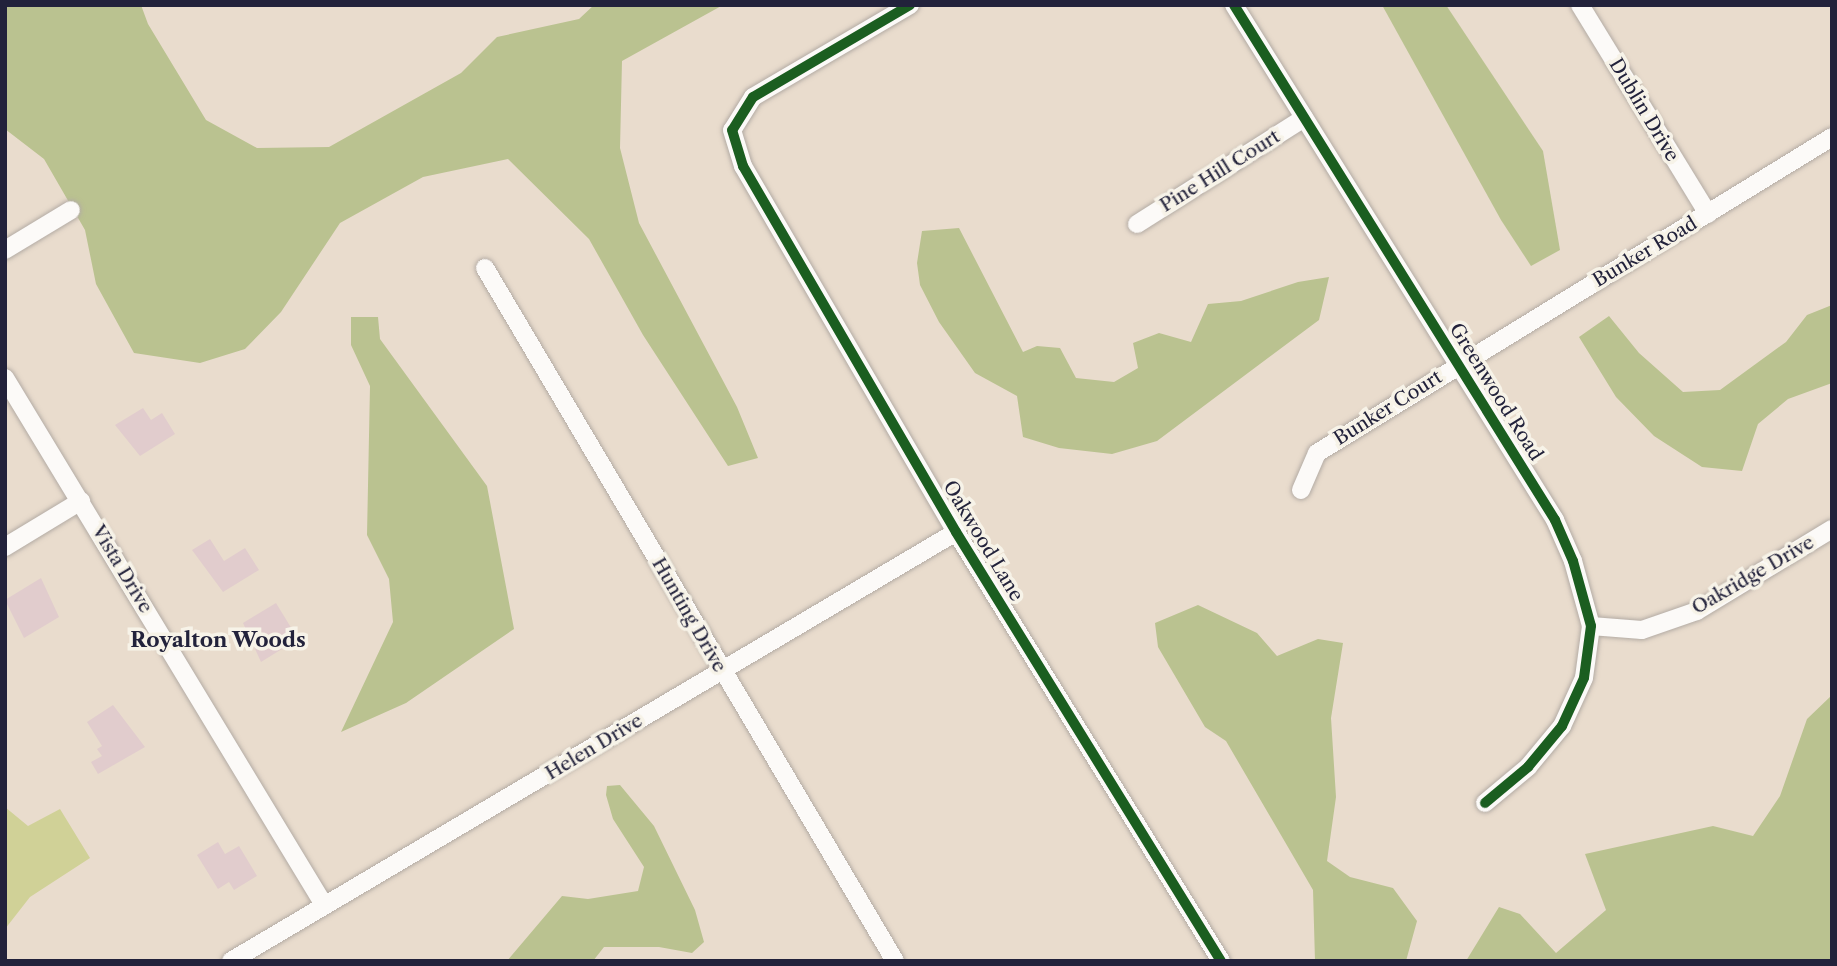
<!DOCTYPE html>
<html>
<head>
<meta charset="utf-8">
<style>
  body { margin:0 }
  #map { position:relative; width:1837px; height:966px; overflow:hidden; background:#e9dccd; font-family:"Libre Caslon Text",serif }
  div>[style] { position:absolute }
  [style*='--x'] { left:calc(var(--x)*1px); top:calc(var(--y)*1px); width:calc(var(--w)*1px); rotate:calc(var(--a)*1deg) }
  .green>* { inset:0; background:#d0d197 }
  .forest>* { inset:0; background:#bac290 }
  .building>* { inset:0; background:#e1cccd }
  .roads { filter:drop-shadow(0 0 2px #b3aba4) drop-shadow(0 0 2px #b3aba4) }
  .minor>* { height:18px; margin:-9px; padding:0 9px; transform-origin:9px; border-radius:9px; background:#fcfaf8 }
  .cycleway>* { height:10px; margin:-5px; padding:0 5px; transform-origin:5px; border-radius:5px; background:#1b5e20 }
  span { translate:-50% -50%; white-space:nowrap; text-align:center; line-height:1.15; -webkit-text-stroke:7px #f7f3e8; paint-order:stroke }
  .street-label { font-size:19px; color:#22223b }
  .neighbourhood-label { font-size:21px; color:#22223b; font-weight:700 }
  .frame { position:absolute; inset:0; border:7px solid #22223b; pointer-events:none }
</style>
</head>
<body>
<div id="map">
  <div class="green">
    <div style="clip-path:polygon(5px 807px,28px 826px,60px 809px,90px 858px,30px 897px,5px 929px)"></div>
  </div>
  <div class="forest">
    <div style="clip-path:polygon(5px 5px,141px 5px,148px 24px,206px 120px,257px 148px,329px 147px,461px 73px,497px 37px,579px 19px,594px 5px,723px 5px,622px 61px,620px 148px,639px 223px,737px 407px,758px 458px,728px 466px,643px 335px,589px 239px,508px 159px,423px 177px,340px 223px,281px 312px,245px 349px,200px 363px,134px 353px,96px 284px,85px 230px,44px 159px,5px 129px)"></div>
    <div style="clip-path:polygon(1382px 5px,1446px 5px,1543px 151px,1560px 250px,1531px 266px,1501px 220px)"></div>
    <div style="clip-path:polygon(959px 228px,1023px 352px,1037px 346px,1060px 348px,1076px 378px,1114px 382px,1138px 368px,1133px 343px,1159px 333px,1191px 342px,1208px 304px,1241px 301px,1298px 282px,1329px 277px,1319px 320px,1157px 441px,1112px 454px,1059px 448px,1023px 437px,1017px 396px,975px 373px,939px 322px,920px 285px,917px 263px,922px 231px)"></div>
    <div style="clip-path:polygon(1832px 305px,1832px 383px,1788px 399px,1758px 424px,1742px 471px,1702px 467px,1654px 436px,1616px 397px,1579px 337px,1609px 316px,1639px 353px,1683px 392px,1720px 390px,1786px 342px,1807px 315px)"></div>
    <div style="clip-path:polygon(351px 317px,378px 317px,380px 339px,487px 486px,514px 629px,406px 703px,341px 732px,393px 622px,389px 579px,367px 535px,370px 386px,351px 345px)"></div>
    <div style="clip-path:polygon(1198px 605px,1257px 633px,1277px 656px,1318px 639px,1343px 643px,1331px 718px,1336px 797px,1327px 861px,1350px 877px,1393px 888px,1417px 921px,1406px 961px,1315px 961px,1313px 890px,1226px 741px,1205px 727px,1158px 647px,1155px 623px)"></div>
    <div style="clip-path:polygon(1832px 695px,1832px 961px,1466px 961px,1499px 907px,1520px 914px,1556px 953px,1606px 910px,1585px 854px,1713px 826px,1753px 836px,1780px 796px,1807px 719px)"></div>
    <div style="clip-path:polygon(620px 785px,654px 826px,695px 910px,704px 942px,692px 953px,659px 947px,604px 947px,593px 961px,507px 961px,562px 896px,588px 899px,638px 891px,644px 867px,613px 819px,606px 795px,607px 786px)"></div>
  </div>
  <div class="building">
    <div style="clip-path:polygon(143px 408px,151px 420px,162px 413px,175px 434px,140px 456px,115px 425px)"></div>
    <div style="clip-path:polygon(210px 539px,224px 561px,245px 548px,259px 570px,223px 592px,192px 550px)"></div>
    <div style="clip-path:polygon(41px 578px,59px 617px,24px 638px,5px 600px)"></div>
    <div style="clip-path:polygon(276px 603px,298px 639px,261px 662px,243px 623px)"></div>
    <div style="clip-path:polygon(113px 705px,145px 747px,98px 774px,91px 762px,102px 756px,97px 749px,102px 746px,87px 722px)"></div>
    <div style="clip-path:polygon(218px 842px,225px 854px,239px 846px,257px 876px,234px 890px,229px 882px,218px 889px,197px 855px)"></div>
  </div>
  <div class="roads">
    <div class="minor">
      <div style="--x:910;--y:5;--w:182;--a:149.6"></div>
      <div style="--x:753;--y:97;--w:39;--a:122"></div>
      <div style="--x:732;--y:130;--w:38;--a:73"></div>
      <div style="--x:743;--y:166;--w:423;--a:59.8"></div>
      <div style="--x:956;--y:532;--w:504;--a:58.3"></div>
      <div style="--x:1234;--y:5;--w:607;--a:58.06"></div>
      <div style="--x:1555;--y:520;--w:45;--a:66.3"></div>
      <div style="--x:1573;--y:561;--w:67;--a:74.5"></div>
      <div style="--x:1591;--y:626;--w:52;--a:97.7"></div>
      <div style="--x:1584;--y:678;--w:53;--a:114.6"></div>
      <div style="--x:1562;--y:726;--w:53;--a:129.7"></div>
      <div style="--x:1528;--y:767;--w:56;--a:140.1"></div>
      <div style="--x:1580;--y:5;--w:245;--a:58.5"></div>
      <div style="--x:1137;--y:224;--w:198;--a:-32.4"></div>
      <div style="--x:5;--y:250;--w:77;--a:-31.2"></div>
      <div style="--x:485;--y:268;--w:805;--a:59.39"></div>
      <div style="--x:5;--y:378;--w:616;--a:58.81"></div>
      <div style="--x:1301;--y:490;--w:40;--a:-66.6"></div>
      <div style="--x:1317;--y:453;--w:604;--a:-31.53"></div>
      <div style="--x:5;--y:547;--w:89;--a:-31.2"></div>
      <div style="--x:1591;--y:626;--w:51;--a:4.5"></div>
      <div style="--x:1642;--y:630;--w:58;--a:-19.1"></div>
      <div style="--x:1697;--y:611;--w:158;--a:-31.3"></div>
      <div style="--x:231;--y:961;--w:842;--a:-30.61"></div>
    </div>
  </div>
  <div class="cycleway">
    <div style="--x:910;--y:5;--w:182;--a:149.6"></div>
    <div style="--x:753;--y:97;--w:39;--a:122"></div>
    <div style="--x:732;--y:130;--w:38;--a:73"></div>
    <div style="--x:743;--y:166;--w:423;--a:59.8"></div>
    <div style="--x:956;--y:532;--w:504;--a:58.3"></div>
    <div style="--x:1234;--y:5;--w:607;--a:58.06"></div>
    <div style="--x:1555;--y:520;--w:45;--a:66.3"></div>
    <div style="--x:1573;--y:561;--w:67;--a:74.5"></div>
    <div style="--x:1591;--y:626;--w:52;--a:97.7"></div>
    <div style="--x:1584;--y:678;--w:53;--a:114.6"></div>
    <div style="--x:1562;--y:726;--w:53;--a:129.7"></div>
    <div style="--x:1528;--y:767;--w:56;--a:140.1"></div>
  </div>
  <div class="street-label">
    <span style="left:1644px;top:110px;rotate:59deg">Dublin Drive</span>
    <span style="left:1220px;top:171px;rotate:-32deg">Pine Hill Court</span>
    <span style="left:1645px;top:252px;rotate:-31deg">Bunker Road</span>
    <span style="left:1496px;top:392px;rotate:58deg">Greenwood Road</span>
    <span style="left:1388px;top:408px;rotate:-32deg">Bunker Court</span>
    <span style="left:983px;top:541px;rotate:59deg">Oakwood Lane</span>
    <span style="left:122px;top:569px;rotate:59deg">Vista Drive</span>
    <span style="left:1753px;top:575px;rotate:-30deg">Oakridge Drive</span>
    <span style="left:689px;top:615px;rotate:60deg">Hunting Drive</span>
    <span style="left:594px;top:747px;rotate:-31deg">Helen Drive</span>
  </div>
  <div class="neighbourhood-label">
    <span style="left:218px;top:640px">Royalton Woods</span>
  </div>
  <div class="frame"></div>
</div>
</body>
</html>
